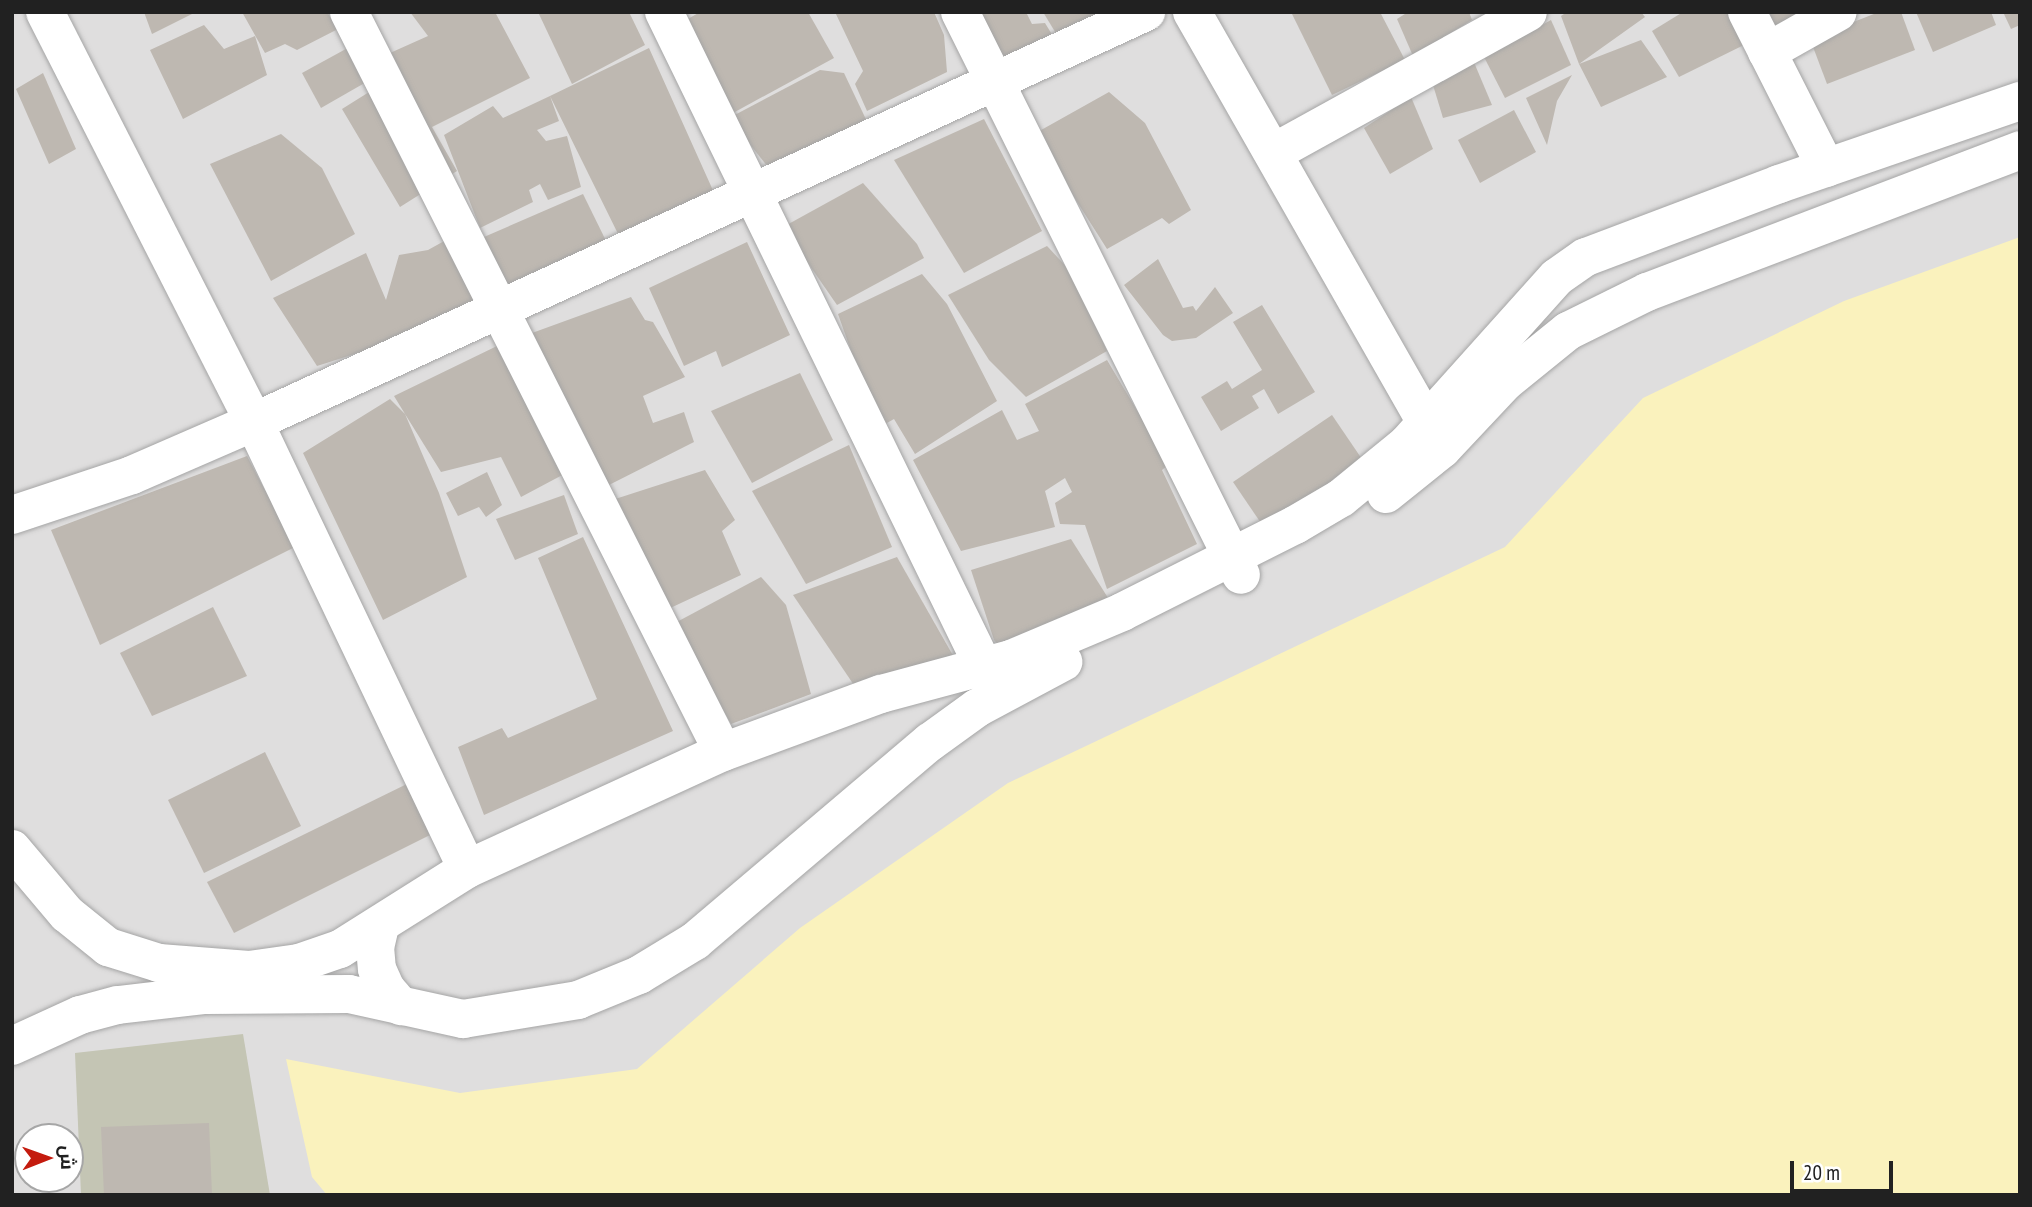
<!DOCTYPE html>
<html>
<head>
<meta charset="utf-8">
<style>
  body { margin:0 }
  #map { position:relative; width:2032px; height:1207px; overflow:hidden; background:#f1efe8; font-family:"PT Sans Narrow",Cairo,sans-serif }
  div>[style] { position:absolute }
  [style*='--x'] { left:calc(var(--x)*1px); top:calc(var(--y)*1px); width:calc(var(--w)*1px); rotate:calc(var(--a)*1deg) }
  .residential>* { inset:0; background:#dfdede }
  .construction>* { inset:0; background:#c4c5b4 }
  .sand>* { inset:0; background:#faf2bd }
  .building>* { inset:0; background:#beb8b1 }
  .roads { filter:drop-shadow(0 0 2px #a5a5a5) drop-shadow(0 0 2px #a5a5a5) }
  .minor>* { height:38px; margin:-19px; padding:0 19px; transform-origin:19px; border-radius:19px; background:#fff }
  span { translate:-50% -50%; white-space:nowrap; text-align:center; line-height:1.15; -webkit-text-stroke:6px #fff; paint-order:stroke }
  .frame { position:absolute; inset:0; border:14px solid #212121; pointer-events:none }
  .north { position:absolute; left:14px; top:1123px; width:70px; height:70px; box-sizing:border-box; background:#fff; border:2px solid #a6a6a6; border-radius:50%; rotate:89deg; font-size:19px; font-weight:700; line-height:28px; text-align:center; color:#212121 }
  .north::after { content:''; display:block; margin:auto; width:24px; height:32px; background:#c41b0e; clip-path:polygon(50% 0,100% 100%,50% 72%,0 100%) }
  .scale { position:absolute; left:1790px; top:1161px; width:103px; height:32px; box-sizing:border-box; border:4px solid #212121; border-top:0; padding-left:9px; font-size:21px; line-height:24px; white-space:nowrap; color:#212121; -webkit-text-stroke:5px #fff; paint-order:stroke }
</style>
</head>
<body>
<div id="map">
  <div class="residential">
    <div style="clip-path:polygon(evenodd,12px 12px,2020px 12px,2020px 1195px,12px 1195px,12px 12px,28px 1137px,70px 1137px,70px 1179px,28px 1179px,28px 1137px)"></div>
  </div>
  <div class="construction">
    <div style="clip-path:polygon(243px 1034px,270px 1195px,81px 1195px,75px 1053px)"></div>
  </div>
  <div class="sand">
    <div style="clip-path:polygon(2020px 237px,2020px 1195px,327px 1195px,312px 1177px,286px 1059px,460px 1093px,637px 1069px,800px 928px,1008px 783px,1505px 547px,1643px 398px,1844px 301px)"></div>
  </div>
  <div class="building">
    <div style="clip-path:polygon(144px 12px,196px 12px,152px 34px)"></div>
    <div style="clip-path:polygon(242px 12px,327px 12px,338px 29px,297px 50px,285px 44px,265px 53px)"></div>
    <div style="clip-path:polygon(410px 12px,495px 12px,530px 78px,432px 127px,457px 171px,400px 207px,342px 109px,401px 72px,390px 53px,428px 36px)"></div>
    <div style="clip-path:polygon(538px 12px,629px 12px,645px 45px,572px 84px)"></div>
    <div style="clip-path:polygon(700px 12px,808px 12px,834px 58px,733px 113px,681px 23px)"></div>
    <div style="clip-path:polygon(835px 12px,934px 12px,944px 35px,947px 72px,867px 111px,855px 84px,863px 71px)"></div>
    <div style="clip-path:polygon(973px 12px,1026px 12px,1032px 24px,1045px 23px,1059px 46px,1005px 73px)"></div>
    <div style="clip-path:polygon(1043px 12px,1102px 12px,1060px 40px)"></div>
    <div style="clip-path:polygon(1291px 12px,1380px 12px,1405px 60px,1332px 95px)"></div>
    <div style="clip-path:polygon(1408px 12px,1469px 12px,1472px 20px,1413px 56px,1397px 19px)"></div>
    <div style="clip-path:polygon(1567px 12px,1641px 12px,1645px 17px,1579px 64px,1641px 40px,1667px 77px,1601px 107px,1579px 64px,1561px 16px)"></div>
    <div style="clip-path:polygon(1683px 12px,1730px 12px,1750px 42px,1679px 77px,1652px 31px)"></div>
    <div style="clip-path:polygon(1768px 12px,1811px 12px,1778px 33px)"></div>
    <div style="clip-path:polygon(1879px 12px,1901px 12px,1915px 50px,1827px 84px,1810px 39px)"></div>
    <div style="clip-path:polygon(1916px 12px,1991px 12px,1996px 25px,1933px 52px)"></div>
    <div style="clip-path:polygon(2003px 12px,2020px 12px,2020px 25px,2011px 29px)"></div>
    <div style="clip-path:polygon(1551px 20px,1571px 65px,1505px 98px,1484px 57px)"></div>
    <div style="clip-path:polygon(204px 25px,224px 49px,255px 36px,267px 75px,183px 119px,150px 50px)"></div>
    <div style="clip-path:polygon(375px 33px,389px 69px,321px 108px,302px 73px)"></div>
    <div style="clip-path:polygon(649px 48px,720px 206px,625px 248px,550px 96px,559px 121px,537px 130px,546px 141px,567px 136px,581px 187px,548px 200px,540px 184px,529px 190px,533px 202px,480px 228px,444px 135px,493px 106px,503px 118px,550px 96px)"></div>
    <div style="clip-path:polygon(1473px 60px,1492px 105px,1443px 118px,1433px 85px)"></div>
    <div style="clip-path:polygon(820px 70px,844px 73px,872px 132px,787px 191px,729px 118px)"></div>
    <div style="clip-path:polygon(43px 73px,76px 149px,49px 164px,16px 89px)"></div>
    <div style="clip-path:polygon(1572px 75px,1557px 101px,1547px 145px,1526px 98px)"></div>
    <div style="clip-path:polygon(1109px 92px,1145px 123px,1191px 210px,1169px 224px,1162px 218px,1107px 249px,1034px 134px)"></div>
    <div style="clip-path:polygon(1411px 97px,1433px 149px,1390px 174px,1364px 128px)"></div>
    <div style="clip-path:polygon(1514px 110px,1536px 152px,1480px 183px,1458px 140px)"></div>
    <div style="clip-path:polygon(984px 119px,1042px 231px,964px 273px,894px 160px)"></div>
    <div style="clip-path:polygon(281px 134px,322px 168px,355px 234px,271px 281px,210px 164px)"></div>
    <div style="clip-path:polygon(863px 183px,917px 244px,924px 258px,837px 305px,783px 227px)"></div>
    <div style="clip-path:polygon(583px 194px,612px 253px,510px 298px,484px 237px)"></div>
    <div style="clip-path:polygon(455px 235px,496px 309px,317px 366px,273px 298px,366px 253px,386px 300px,399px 255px,428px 250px)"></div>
    <div style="clip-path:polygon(747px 242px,790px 335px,722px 367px,716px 351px,684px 366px,649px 288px)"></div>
    <div style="clip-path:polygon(1047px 246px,1075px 276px,1107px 351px,1026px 397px,989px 360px,948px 295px)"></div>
    <div style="clip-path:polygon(1158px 259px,1183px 308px,1193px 306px,1196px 311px,1215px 287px,1233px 313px,1196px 338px,1172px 341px,1163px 335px,1124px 285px)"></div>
    <div style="clip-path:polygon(922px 274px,947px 304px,997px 401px,915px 454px,894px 419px,878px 428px,838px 314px)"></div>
    <div style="clip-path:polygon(631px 297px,645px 320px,653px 322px,685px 377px,643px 396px,653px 423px,684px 412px,694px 442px,605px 487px,532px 333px)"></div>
    <div style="clip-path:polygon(1262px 305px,1315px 392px,1278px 414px,1264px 389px,1252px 396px,1259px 408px,1221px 431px,1201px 397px,1227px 381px,1232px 389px,1262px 370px,1233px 322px)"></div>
    <div style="clip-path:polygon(497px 346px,568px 472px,521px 497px,501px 457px,441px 472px,405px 414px,439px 493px,467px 577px,383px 620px,303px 453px,390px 399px,405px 414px,394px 396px)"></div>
    <div style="clip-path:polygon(1107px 360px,1169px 464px,1162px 470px,1197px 544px,1107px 589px,1085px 525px,1060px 524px,1055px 503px,1072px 492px,1065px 478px,1045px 491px,1055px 527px,961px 551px,913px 460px,1002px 410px,1017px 440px,1039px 431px,1025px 404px)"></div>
    <div style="clip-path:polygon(800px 373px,833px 440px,752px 483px,711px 411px)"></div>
    <div style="clip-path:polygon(1332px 415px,1366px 465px,1267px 532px,1233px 482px)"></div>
    <div style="clip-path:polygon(849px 445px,892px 547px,806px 584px,752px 491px)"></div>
    <div style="clip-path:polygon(247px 456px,295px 547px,100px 645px,51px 530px)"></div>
    <div style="clip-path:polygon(705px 470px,735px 520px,722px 531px,741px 575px,666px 610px,609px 501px)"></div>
    <div style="clip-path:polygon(487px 472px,502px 505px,486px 517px,479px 507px,458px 516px,446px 493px)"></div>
    <div style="clip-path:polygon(564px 495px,578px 534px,515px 560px,496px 519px)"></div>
    <div style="clip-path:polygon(583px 537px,673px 731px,484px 815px,458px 747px,502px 728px,508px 738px,597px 699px,538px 558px)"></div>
    <div style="clip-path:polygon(1071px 539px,1115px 609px,1018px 667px,994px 640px,971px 570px)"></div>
    <div style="clip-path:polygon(897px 557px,955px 659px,860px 694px,793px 595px)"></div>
    <div style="clip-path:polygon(761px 577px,786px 605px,811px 694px,731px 724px,673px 624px)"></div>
    <div style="clip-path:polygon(213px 607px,247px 676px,152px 716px,120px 653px)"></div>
    <div style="clip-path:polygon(265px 752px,301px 826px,204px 873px,168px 800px)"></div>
    <div style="clip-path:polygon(415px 780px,434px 833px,234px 933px,207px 882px)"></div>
    <div style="clip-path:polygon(209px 1123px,212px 1195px,104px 1195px,101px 1127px)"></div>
  </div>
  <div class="roads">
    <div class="minor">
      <div style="--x:45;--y:12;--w:460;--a:63"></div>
      <div style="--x:254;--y:422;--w:495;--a:64.5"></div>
      <div style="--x:349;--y:12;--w:829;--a:63.19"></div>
      <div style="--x:664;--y:12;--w:754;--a:63.98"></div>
      <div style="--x:960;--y:12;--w:629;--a:63.48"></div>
      <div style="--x:1192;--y:12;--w:498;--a:60.3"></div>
      <div style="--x:1747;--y:12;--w:175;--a:63.1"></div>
      <div style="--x:1767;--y:52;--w:81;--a:-29.4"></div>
      <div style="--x:1273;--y:153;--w:291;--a:-28.9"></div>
      <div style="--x:1386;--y:494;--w:72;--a:-38.8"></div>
      <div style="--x:1442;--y:449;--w:92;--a:-46.8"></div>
      <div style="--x:1505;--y:382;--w:81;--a:-39"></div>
      <div style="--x:1568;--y:331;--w:88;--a:-26.3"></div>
      <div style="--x:1647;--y:292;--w:399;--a:-20.8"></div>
      <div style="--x:12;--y:515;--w:126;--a:-18.4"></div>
      <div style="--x:132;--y:475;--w:133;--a:-23.5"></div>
      <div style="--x:254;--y:422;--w:982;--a:-24.69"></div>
      <div style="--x:12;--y:849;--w:85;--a:49.8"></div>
      <div style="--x:67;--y:914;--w:53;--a:38.8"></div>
      <div style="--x:108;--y:947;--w:53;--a:17.4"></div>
      <div style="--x:159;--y:963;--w:90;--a:4.4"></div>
      <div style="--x:249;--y:970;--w:50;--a:-8"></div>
      <div style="--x:299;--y:963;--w:43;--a:-18.9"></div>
      <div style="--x:340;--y:949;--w:150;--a:-32.2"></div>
      <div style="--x:467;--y:869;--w:281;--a:-24.6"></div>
      <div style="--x:723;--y:752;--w:168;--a:-20.2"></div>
      <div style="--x:881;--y:694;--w:135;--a:-15.1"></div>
      <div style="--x:1011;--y:659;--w:121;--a:-22.9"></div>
      <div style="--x:1122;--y:612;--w:194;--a:-26.7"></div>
      <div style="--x:1295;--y:525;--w:53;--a:-30.4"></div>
      <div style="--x:1341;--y:498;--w:85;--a:-39.3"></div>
      <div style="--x:1407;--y:444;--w:224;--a:-48.1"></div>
      <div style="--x:1557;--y:277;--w:35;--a:-35"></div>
      <div style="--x:1586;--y:257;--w:206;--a:-20.7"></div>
      <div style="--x:1779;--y:184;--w:255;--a:-19"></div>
      <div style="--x:380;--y:926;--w:22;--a:103"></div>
      <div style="--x:375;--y:947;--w:22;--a:85"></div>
      <div style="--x:377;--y:969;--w:22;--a:66"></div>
      <div style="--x:386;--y:989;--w:23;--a:49"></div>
      <div style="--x:12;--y:1046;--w:75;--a:-24.5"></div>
      <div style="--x:80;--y:1015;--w:39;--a:-15"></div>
      <div style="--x:118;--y:1005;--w:88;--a:-6.6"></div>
      <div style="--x:205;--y:995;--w:144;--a:-0.4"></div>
      <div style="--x:349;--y:994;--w:117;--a:12.4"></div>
      <div style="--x:463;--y:1019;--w:117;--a:-9.4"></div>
      <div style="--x:578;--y:1000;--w:66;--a:-22.3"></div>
      <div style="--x:639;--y:975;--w:66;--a:-31.3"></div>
      <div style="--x:695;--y:941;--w:308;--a:-40.3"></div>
      <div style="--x:930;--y:742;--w:58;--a:-35.9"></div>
      <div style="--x:977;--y:708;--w:98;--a:-28.1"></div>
    </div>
  </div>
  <div class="frame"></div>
  <div class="north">ش</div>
  <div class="scale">20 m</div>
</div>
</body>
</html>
